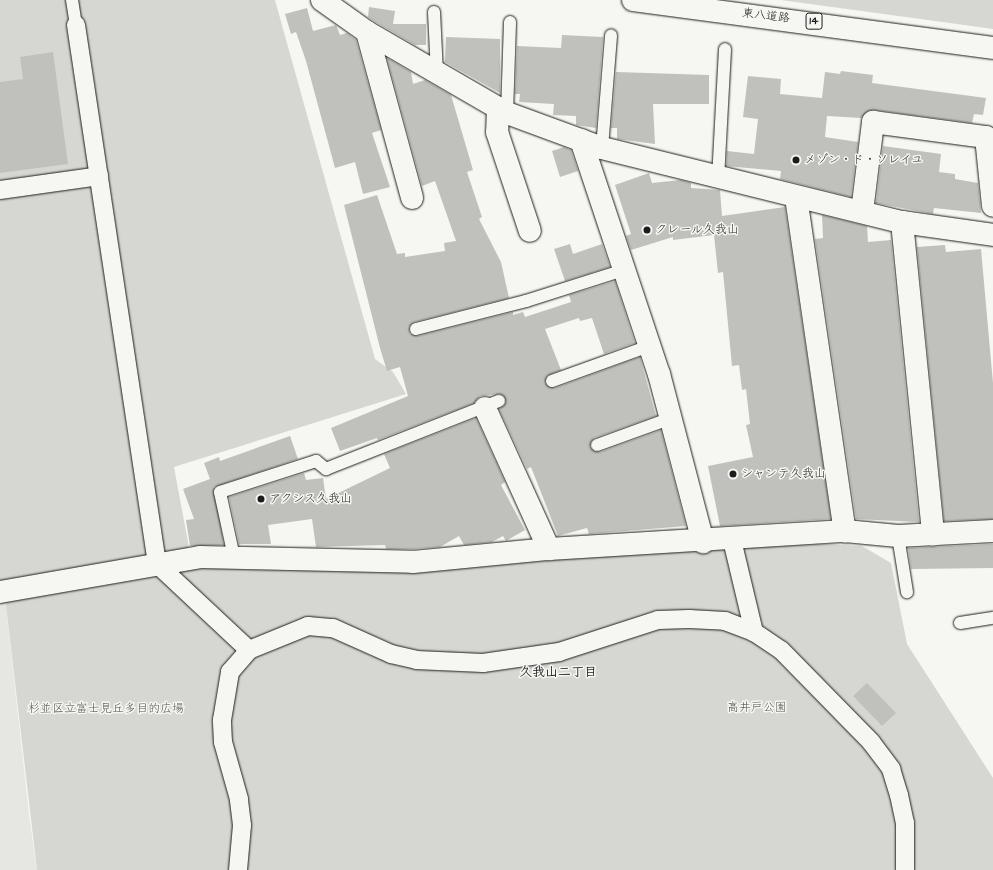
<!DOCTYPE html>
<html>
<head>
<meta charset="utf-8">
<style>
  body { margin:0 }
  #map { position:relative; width:993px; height:870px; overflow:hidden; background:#f6f6f2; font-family:"Architects Daughter","Klee One",sans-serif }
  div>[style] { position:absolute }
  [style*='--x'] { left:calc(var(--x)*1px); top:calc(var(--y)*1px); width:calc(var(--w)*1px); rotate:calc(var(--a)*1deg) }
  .built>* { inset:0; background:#e6e6e2 }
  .green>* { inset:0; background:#d6d6d2 }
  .building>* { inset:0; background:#c0c0bd }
  .roads { filter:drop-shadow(0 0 1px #1c1c1c) drop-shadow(0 0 1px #1c1c1c) }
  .service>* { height:12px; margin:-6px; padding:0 6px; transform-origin:6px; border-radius:6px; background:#f6f6f2 }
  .pedestrian>* { height:18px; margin:-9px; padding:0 9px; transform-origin:9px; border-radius:9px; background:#f6f6f2 }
  .minor>* { height:22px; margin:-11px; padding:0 11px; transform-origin:11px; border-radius:11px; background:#f6f6f2 }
  .primary>* { height:22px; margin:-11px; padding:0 11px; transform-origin:11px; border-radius:11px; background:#f6f6f2 }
  .dots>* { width:11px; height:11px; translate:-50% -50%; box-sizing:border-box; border:2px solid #f6f6f2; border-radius:50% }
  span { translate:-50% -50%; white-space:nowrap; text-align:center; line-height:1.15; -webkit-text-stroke:3px #f6f6f2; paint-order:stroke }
  .shield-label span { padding:1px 3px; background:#f6f6f2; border:1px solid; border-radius:3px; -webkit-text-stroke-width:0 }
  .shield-label { font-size:11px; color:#1c1c1c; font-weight:700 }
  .street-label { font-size:12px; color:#1c1c1c }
  .poi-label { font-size:12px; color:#1c1c1c }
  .left { translate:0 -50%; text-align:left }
  .park-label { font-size:12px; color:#545453 }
  .neighbourhood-label { font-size:13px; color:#1c1c1c; font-weight:700 }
</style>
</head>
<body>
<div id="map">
  <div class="built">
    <div style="clip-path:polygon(5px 597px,29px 815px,37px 870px,0 870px,0 598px)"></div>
  </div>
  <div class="green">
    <div style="clip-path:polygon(0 0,275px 0,375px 359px,393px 372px,406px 394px,174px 467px,190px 553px,0 585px)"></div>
    <div style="clip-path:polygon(781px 0,993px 0,993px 29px,957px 24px)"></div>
    <div style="clip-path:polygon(824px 544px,862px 546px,891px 563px,907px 644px,993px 778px,993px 870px,37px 870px,5px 597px,204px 562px)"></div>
  </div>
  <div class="building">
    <div style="clip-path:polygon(369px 7px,395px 11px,393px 24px,426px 24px,426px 45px,415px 45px,374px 21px,368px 17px)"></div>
    <div style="clip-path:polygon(307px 8px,313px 31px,336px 25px,340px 35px,347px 33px,356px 40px,381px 130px,372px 133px,390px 187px,363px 194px,355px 162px,335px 168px,306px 61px,296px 32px,291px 34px,285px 14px)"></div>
    <div style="clip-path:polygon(562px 35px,603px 37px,596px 128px,576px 125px,576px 116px,553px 115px,554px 104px,519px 102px,520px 94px,515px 94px,517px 46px,561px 48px)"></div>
    <div style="clip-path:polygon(446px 37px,500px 39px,500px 93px,445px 62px)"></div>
    <div style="clip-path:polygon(53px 52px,68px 164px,0 173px,0 82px,23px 79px,20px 57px)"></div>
    <div style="clip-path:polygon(387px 58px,411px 72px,413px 84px,425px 80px,451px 95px,473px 170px,467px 172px,482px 217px,479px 219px,501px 262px,509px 298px,414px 322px,409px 327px,410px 334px,418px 336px,513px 312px,513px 315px,523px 312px,525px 317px,571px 302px,569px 295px,615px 281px,635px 343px,604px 354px,592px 318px,580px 321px,579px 318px,545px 329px,561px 370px,547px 376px,545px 383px,555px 388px,640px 357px,656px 416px,594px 438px,590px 447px,600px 452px,661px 430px,686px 526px,589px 534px,587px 528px,558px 536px,531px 467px,527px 469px,499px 409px,506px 402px,500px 394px,480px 396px,474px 403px,378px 440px,377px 438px,340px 451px,331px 428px,408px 396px,400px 367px,387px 371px,380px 348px,344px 205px,377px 195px,397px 254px,405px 253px,405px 257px,445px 251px,444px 243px,456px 241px,435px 181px,422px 186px)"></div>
    <div style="clip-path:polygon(841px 71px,873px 75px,872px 83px,986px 98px,983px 115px,974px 114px,972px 123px,875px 110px,868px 111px,861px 118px,827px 116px,825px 137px,858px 142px,851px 197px,780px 179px,781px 171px,726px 166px,727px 151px,754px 154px,758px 119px,743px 117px,748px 76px,781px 79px,780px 94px,822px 98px,825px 72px,840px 74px)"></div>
    <div style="clip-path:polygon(616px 72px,709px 75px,709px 104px,653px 104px,655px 144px,617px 139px,617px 128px,611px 128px)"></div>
    <div style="clip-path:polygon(883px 146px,941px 154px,939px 172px,955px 174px,955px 179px,978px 183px,981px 213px,934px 208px,933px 214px,876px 203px)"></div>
    <div style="clip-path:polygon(564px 147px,571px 150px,578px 171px,560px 177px,552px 151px)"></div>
    <div style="clip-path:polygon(649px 173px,652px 183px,681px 180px,691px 183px,691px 188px,720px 190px,722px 216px,785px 207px,831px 519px,720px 526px,708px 466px,753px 457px,746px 425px,750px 424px,746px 389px,742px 390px,739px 365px,732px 366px,723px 272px,718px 273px,714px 235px,673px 240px,673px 237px,631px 250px,626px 236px,631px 234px,615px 185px)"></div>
    <div style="clip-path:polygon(822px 215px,867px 226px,868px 242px,891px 240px,919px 522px,856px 519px,815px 239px,823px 238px)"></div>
    <div style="clip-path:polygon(570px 244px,573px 254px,602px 244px,610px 267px,565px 281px,554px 249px)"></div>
    <div style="clip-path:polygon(945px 245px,946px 252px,981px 249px,993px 383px,993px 519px,944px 521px,917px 247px)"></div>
    <div style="clip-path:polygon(476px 418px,505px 482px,501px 485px,525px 530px,506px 541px,503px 536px,492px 542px,464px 545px,459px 536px,440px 547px,413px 549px,386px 549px,385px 545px,316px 547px,312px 519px,268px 525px,271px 544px,239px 544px,229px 497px,304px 473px,306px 480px,323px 478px,326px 499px,390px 468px,384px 454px)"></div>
    <div style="clip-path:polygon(290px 436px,298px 459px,214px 487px,224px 545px,190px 546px,186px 520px,194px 519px,183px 489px,210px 479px,204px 463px,219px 457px,220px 461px)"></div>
    <div style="clip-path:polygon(993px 544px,993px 568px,911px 569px,908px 548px)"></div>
    <div style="clip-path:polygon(867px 683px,896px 713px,882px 726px,853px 696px)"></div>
  </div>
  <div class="roads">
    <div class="service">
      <div style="--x:72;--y:0;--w:25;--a:81"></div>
      <div style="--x:434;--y:12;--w:62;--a:87.2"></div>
      <div style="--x:507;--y:113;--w:91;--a:-88.1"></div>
      <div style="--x:602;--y:148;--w:113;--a:-85.4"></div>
      <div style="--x:718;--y:179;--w:130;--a:-86.9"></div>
      <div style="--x:416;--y:329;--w:114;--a:-14.3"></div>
      <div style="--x:526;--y:301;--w:103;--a:-17.6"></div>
      <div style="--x:552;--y:381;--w:103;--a:-19.8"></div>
      <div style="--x:597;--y:445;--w:77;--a:-19.9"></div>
      <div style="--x:898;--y:536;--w:57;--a:80.9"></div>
      <div style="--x:234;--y:557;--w:66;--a:-102.2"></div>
      <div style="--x:220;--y:492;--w:101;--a:-17.9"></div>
      <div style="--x:316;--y:461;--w:13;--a:39"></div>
      <div style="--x:326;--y:469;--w:186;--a:-21.5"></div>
      <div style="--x:960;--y:623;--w:33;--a:-9"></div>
    </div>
    <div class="pedestrian">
      <div style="--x:76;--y:25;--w:545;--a:81.45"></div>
      <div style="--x:157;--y:564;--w:126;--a:43.1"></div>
      <div style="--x:0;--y:190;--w:100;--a:-8"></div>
      <div style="--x:732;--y:540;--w:95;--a:76.6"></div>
      <div style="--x:238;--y:870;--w:45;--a:-84.9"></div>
      <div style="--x:242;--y:825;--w:26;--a:-97"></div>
      <div style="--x:239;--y:799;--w:59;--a:-105.7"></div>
      <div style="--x:223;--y:742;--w:22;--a:-93"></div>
      <div style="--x:222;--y:720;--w:49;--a:-80.5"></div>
      <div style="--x:230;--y:672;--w:29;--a:-49"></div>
      <div style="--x:249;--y:650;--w:64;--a:-22.1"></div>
      <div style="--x:308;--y:626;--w:25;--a:5"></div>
      <div style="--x:333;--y:628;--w:64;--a:24.1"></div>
      <div style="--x:391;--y:654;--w:26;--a:13"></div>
      <div style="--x:416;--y:660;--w:67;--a:2.6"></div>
      <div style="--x:483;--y:663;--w:77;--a:-8.2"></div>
      <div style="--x:559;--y:652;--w:104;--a:-17.9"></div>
      <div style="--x:658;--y:620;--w:31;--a:-2"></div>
      <div style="--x:689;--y:619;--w:36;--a:3"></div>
      <div style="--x:725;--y:621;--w:31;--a:21"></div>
      <div style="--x:754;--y:632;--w:32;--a:34"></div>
      <div style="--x:781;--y:650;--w:129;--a:45.6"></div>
      <div style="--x:871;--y:742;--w:34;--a:53"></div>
      <div style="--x:891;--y:769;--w:27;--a:73"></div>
      <div style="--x:899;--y:795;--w:29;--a:78"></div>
      <div style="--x:905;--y:823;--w:47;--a:90"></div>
    </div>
    <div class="minor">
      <div style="--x:322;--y:0;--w:55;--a:35.4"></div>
      <div style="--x:367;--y:32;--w:162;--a:30.1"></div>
      <div style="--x:507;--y:113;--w:101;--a:20.2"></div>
      <div style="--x:602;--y:148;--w:309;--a:13.9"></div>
      <div style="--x:902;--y:222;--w:92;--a:8.1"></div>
      <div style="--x:367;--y:32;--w:172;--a:74.8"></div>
      <div style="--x:498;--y:108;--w:24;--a:92"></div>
      <div style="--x:497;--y:132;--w:104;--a:71.6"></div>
      <div style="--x:581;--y:140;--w:247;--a:71.6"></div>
      <div style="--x:659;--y:374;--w:174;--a:75.3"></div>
      <div style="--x:796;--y:197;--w:338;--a:81.7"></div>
      <div style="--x:862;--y:212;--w:91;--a:-83"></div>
      <div style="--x:873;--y:122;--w:114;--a:7.6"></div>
      <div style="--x:986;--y:137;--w:69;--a:84.2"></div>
      <div style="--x:902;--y:222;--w:314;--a:84.3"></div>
      <div style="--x:485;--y:408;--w:155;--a:65.6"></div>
      <div style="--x:0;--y:592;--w:203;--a:-9.9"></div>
      <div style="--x:200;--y:557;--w:213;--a:1.3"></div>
      <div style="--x:413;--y:562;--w:137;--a:-5.5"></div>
      <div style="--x:549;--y:549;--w:297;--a:-3.5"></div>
      <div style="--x:845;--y:531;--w:53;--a:5.4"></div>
      <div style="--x:898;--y:536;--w:95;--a:-3"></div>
    </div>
    <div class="primary">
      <div style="--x:633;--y:0;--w:363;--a:7.6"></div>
    </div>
  </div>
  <div class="dots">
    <div style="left:796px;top:160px;background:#1c1c1c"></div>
    <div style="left:647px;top:230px;background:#1c1c1c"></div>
    <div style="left:733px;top:474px;background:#1c1c1c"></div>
    <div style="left:261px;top:499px;background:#1c1c1c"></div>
  </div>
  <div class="shield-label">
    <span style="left:814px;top:21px">14</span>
  </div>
  <div class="street-label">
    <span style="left:766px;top:16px;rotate:7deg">東八道路</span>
  </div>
  <div class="poi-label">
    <span class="left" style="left:804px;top:160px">メゾン・ド・ソレイユ</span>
    <span class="left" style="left:655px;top:230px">クレール久我山</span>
    <span class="left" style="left:741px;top:474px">シャンテ久我山</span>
    <span class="left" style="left:269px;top:499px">アクシス久我山</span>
  </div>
  <div class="park-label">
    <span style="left:757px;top:708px">高井戸公園</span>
    <span style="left:106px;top:709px">杉並区立富士見丘多目的広場</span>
  </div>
  <div class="neighbourhood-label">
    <span style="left:558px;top:672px">久我山二丁目</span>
  </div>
</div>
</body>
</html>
